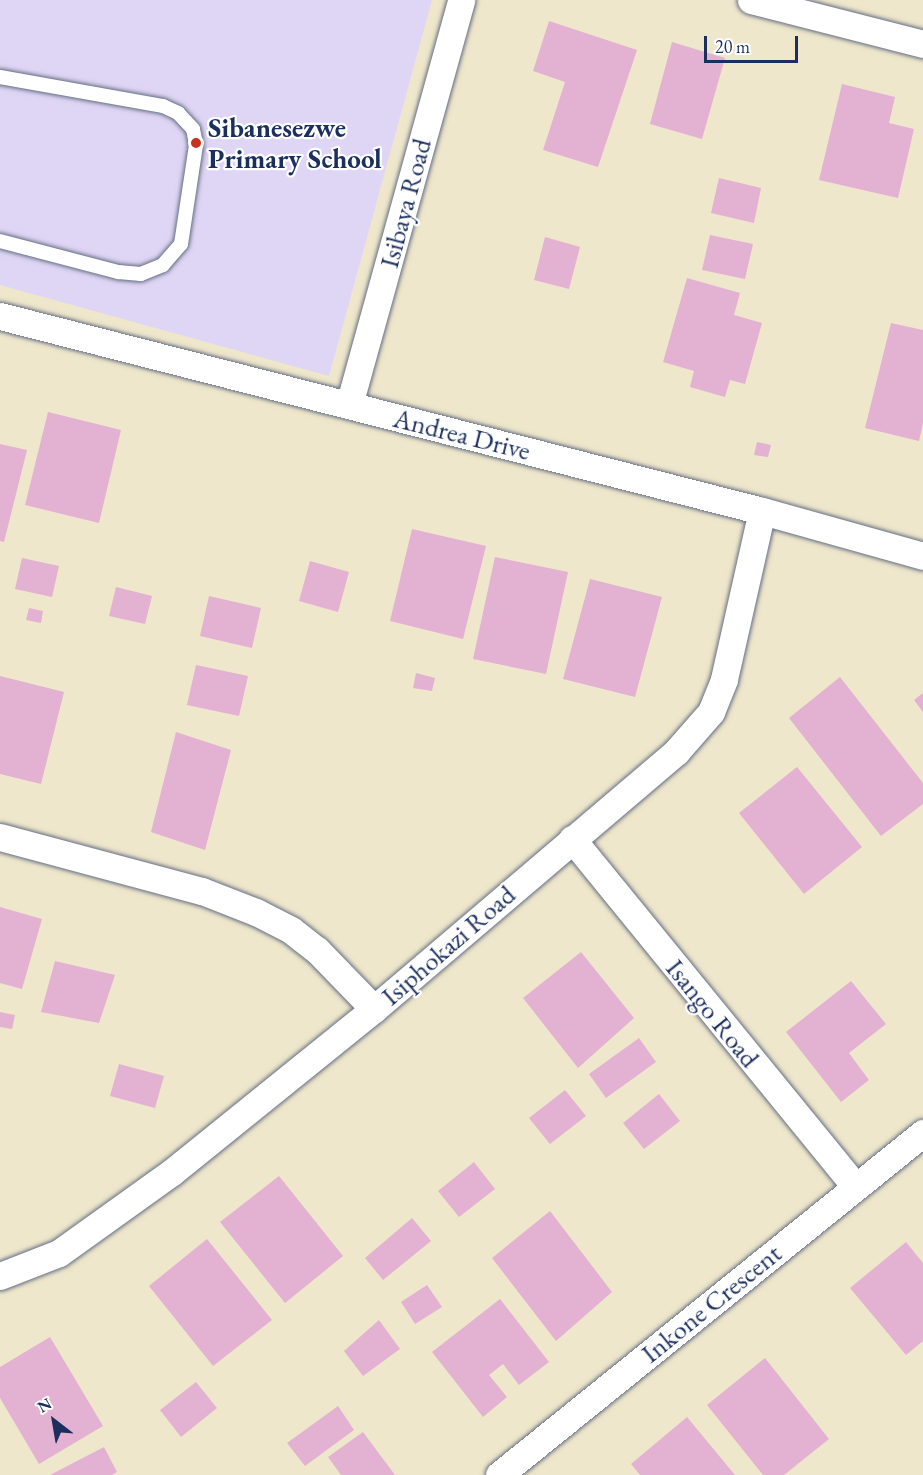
<!DOCTYPE html>
<html>
<head>
<meta charset="utf-8">
<style>
  body { margin:0 }
  #map { position:relative; width:923px; height:1475px; overflow:hidden; background:#efe7cb; font-family:"EB Garamond",serif }
  div>[style] { position:absolute }
  [style*='--x'] { left:calc(var(--x)*1px); top:calc(var(--y)*1px); width:calc(var(--w)*1px); rotate:calc(var(--a)*1deg) }
  .built>* { inset:0; background:#dfd5f5 }
  .building>* { inset:0; background:#e3b1d2 }
  .roads { filter:drop-shadow(0 0 2px #656f84) drop-shadow(0 0 2px #656f84) }
  .lane>* { height:14px; margin:-7px; padding:0 7px; transform-origin:7px; border-radius:7px; background:#fff }
  .street>* { height:27px; margin:-13.5px; padding:0 13.5px; transform-origin:13.5px; border-radius:13.5px; background:#fff }
  .dots>* { width:16px; height:16px; translate:-50% -50%; box-sizing:border-box; border:3px solid #fff; border-radius:50% }
  span { translate:-50% -50%; white-space:nowrap; text-align:center; line-height:1.15; -webkit-text-stroke:4.5px #fff; paint-order:stroke }
  .poi-label { font-size:27px; color:#1b2f5e; font-weight:700 }
  .left { translate:0 -50%; text-align:left }
  .street-label { font-size:27px; color:#1b2f5e }
  .north { position:absolute; left:24px; top:1391px; width:60px; height:60px; -webkit-text-stroke:4px #fff; paint-order:stroke; rotate:329deg; font-size:16px; font-weight:700; line-height:24px; text-align:center; color:#1b2f5e }
  .north::after { content:''; display:block; margin:auto; width:21px; height:27px; background:#1b2f5e; clip-path:polygon(50% 0,100% 100%,50% 72%,0 100%) }
  .scale { position:absolute; left:704px; top:36px; width:94px; height:27px; box-sizing:border-box; border:3px solid #1b2f5e; border-top:0; padding-left:8px; font-size:18px; line-height:21px; white-space:nowrap; color:#1b2f5e; -webkit-text-stroke:4px #fff; paint-order:stroke }
</style>
</head>
<body>
<div id="map">
  <div class="built">
    <div style="clip-path:polygon(0 0,432px 0,329px 376px,0 285px)"></div>
  </div>
  <div class="building">
    <div style="clip-path:polygon(549px 21px,637px 50px,598px 167px,543px 150px,565px 82px,533px 71px)"></div>
    <div style="clip-path:polygon(672px 42px,725px 58px,702px 139px,650px 124px)"></div>
    <div style="clip-path:polygon(842px 84px,895px 97px,889px 123px,914px 129px,898px 198px,819px 180px)"></div>
    <div style="clip-path:polygon(719px 178px,761px 188px,754px 223px,711px 213px)"></div>
    <div style="clip-path:polygon(710px 235px,753px 244px,745px 279px,702px 270px)"></div>
    <div style="clip-path:polygon(545px 237px,580px 247px,569px 289px,534px 280px)"></div>
    <div style="clip-path:polygon(687px 278px,740px 293px,734px 315px,762px 323px,745px 384px,730px 380px,725px 397px,690px 387px,694px 371px,663px 362px)"></div>
    <div style="clip-path:polygon(891px 323px,923px 330px,923px 423px,919px 441px,865px 428px)"></div>
    <div style="clip-path:polygon(48px 412px,121px 430px,99px 523px,25px 505px)"></div>
    <div style="clip-path:polygon(757px 442px,771px 445px,768px 457px,754px 455px)"></div>
    <div style="clip-path:polygon(0 444px,27px 450px,4px 542px,0 541px)"></div>
    <div style="clip-path:polygon(412px 529px,486px 546px,463px 639px,390px 621px)"></div>
    <div style="clip-path:polygon(495px 557px,568px 572px,546px 674px,473px 659px)"></div>
    <div style="clip-path:polygon(22px 558px,59px 566px,52px 597px,15px 589px)"></div>
    <div style="clip-path:polygon(310px 561px,349px 572px,338px 612px,299px 601px)"></div>
    <div style="clip-path:polygon(590px 579px,662px 597px,635px 697px,563px 679px)"></div>
    <div style="clip-path:polygon(116px 587px,152px 596px,145px 624px,109px 616px)"></div>
    <div style="clip-path:polygon(209px 596px,261px 608px,252px 648px,200px 636px)"></div>
    <div style="clip-path:polygon(29px 608px,43px 611px,41px 623px,26px 620px)"></div>
    <div style="clip-path:polygon(196px 665px,248px 676px,239px 716px,187px 705px)"></div>
    <div style="clip-path:polygon(416px 673px,435px 678px,432px 691px,413px 688px)"></div>
    <div style="clip-path:polygon(0 676px,64px 692px,41px 784px,0 774px)"></div>
    <div style="clip-path:polygon(840px 677px,923px 783px,923px 804px,881px 836px,789px 718px)"></div>
    <div style="clip-path:polygon(923px 693px,923px 712px,914px 700px)"></div>
    <div style="clip-path:polygon(176px 732px,231px 750px,205px 850px,151px 832px)"></div>
    <div style="clip-path:polygon(797px 767px,862px 847px,804px 894px,739px 813px)"></div>
    <div style="clip-path:polygon(0 907px,42px 919px,22px 989px,0 983px)"></div>
    <div style="clip-path:polygon(581px 952px,634px 1018px,578px 1068px,523px 998px)"></div>
    <div style="clip-path:polygon(55px 961px,115px 975px,99px 1023px,41px 1012px)"></div>
    <div style="clip-path:polygon(851px 981px,886px 1024px,849px 1053px,869px 1080px,841px 1102px,786px 1032px)"></div>
    <div style="clip-path:polygon(0 1012px,15px 1015px,12px 1029px,0 1027px)"></div>
    <div style="clip-path:polygon(639px 1038px,656px 1062px,606px 1098px,589px 1074px)"></div>
    <div style="clip-path:polygon(119px 1064px,164px 1076px,155px 1108px,110px 1096px)"></div>
    <div style="clip-path:polygon(565px 1090px,586px 1116px,550px 1144px,529px 1118px)"></div>
    <div style="clip-path:polygon(659px 1094px,680px 1121px,644px 1149px,623px 1123px)"></div>
    <div style="clip-path:polygon(474px 1162px,495px 1189px,459px 1217px,438px 1191px)"></div>
    <div style="clip-path:polygon(279px 1176px,343px 1256px,285px 1303px,220px 1222px)"></div>
    <div style="clip-path:polygon(550px 1211px,612px 1292px,556px 1341px,492px 1258px)"></div>
    <div style="clip-path:polygon(412px 1218px,431px 1241px,383px 1280px,365px 1258px)"></div>
    <div style="clip-path:polygon(207px 1239px,272px 1320px,213px 1366px,149px 1286px)"></div>
    <div style="clip-path:polygon(906px 1242px,923px 1263px,923px 1341px,906px 1355px,850px 1288px)"></div>
    <div style="clip-path:polygon(427px 1285px,442px 1307px,415px 1324px,401px 1302px)"></div>
    <div style="clip-path:polygon(500px 1299px,549px 1362px,519px 1385px,503px 1364px,489px 1375px,507px 1397px,483px 1417px,432px 1352px)"></div>
    <div style="clip-path:polygon(379px 1320px,400px 1349px,363px 1376px,344px 1351px)"></div>
    <div style="clip-path:polygon(50px 1337px,103px 1426px,39px 1464px,0 1398px,0 1367px)"></div>
    <div style="clip-path:polygon(765px 1358px,829px 1439px,784px 1475px,763px 1475px,707px 1405px)"></div>
    <div style="clip-path:polygon(196px 1382px,217px 1408px,181px 1437px,160px 1410px)"></div>
    <div style="clip-path:polygon(338px 1406px,354px 1430px,305px 1466px,287px 1443px)"></div>
    <div style="clip-path:polygon(687px 1417px,735px 1475px,640px 1475px,631px 1464px)"></div>
    <div style="clip-path:polygon(363px 1432px,395px 1475px,341px 1475px,328px 1457px)"></div>
    <div style="clip-path:polygon(104px 1447px,117px 1472px,112px 1475px,50px 1475px)"></div>
  </div>
  <div class="roads">
    <div class="lane">
      <div style="--x:0;--y:77;--w:166;--a:10.1"></div>
      <div style="--x:163;--y:106;--w:17;--a:25"></div>
      <div style="--x:178;--y:113;--w:22;--a:47"></div>
      <div style="--x:193;--y:129;--w:16;--a:79"></div>
      <div style="--x:196;--y:145;--w:100;--a:98.6"></div>
      <div style="--x:181;--y:244;--w:28;--a:131"></div>
      <div style="--x:163;--y:265;--w:24;--a:158"></div>
      <div style="--x:141;--y:274;--w:23;--a:-175"></div>
      <div style="--x:118;--y:272;--w:122;--a:-165.3"></div>
    </div>
    <div class="street">
      <div style="--x:751;--y:0;--w:178;--a:14.3"></div>
      <div style="--x:0;--y:316;--w:787;--a:14.35"></div>
      <div style="--x:762;--y:511;--w:167;--a:15.6"></div>
      <div style="--x:349;--y:405;--w:420;--a:-74.5"></div>
      <div style="--x:0;--y:837;--w:209;--a:15"></div>
      <div style="--x:202;--y:891;--w:58;--a:21.3"></div>
      <div style="--x:256;--y:912;--w:39;--a:27"></div>
      <div style="--x:291;--y:930;--w:33;--a:38"></div>
      <div style="--x:317;--y:950;--w:82;--a:46"></div>
      <div style="--x:572;--y:839;--w:448;--a:50.8"></div>
      <div style="--x:0;--y:1276;--w:63;--a:-21.3"></div>
      <div style="--x:59;--y:1253;--w:139;--a:-35.6"></div>
      <div style="--x:172;--y:1172;--w:260;--a:-38.9"></div>
      <div style="--x:374;--y:1009;--w:397;--a:-40.4"></div>
      <div style="--x:676;--y:752;--w:53;--a:-48.8"></div>
      <div style="--x:711;--y:712;--w:35;--a:-68"></div>
      <div style="--x:724;--y:679;--w:172;--a:-77.3"></div>
      <div style="--x:499;--y:1475;--w:545;--a:-38.89"></div>
    </div>
  </div>
  <div class="dots">
    <div style="left:196px;top:143px;background:#c8321e"></div>
  </div>
  <div class="poi-label">
    <span class="left" style="left:208px;top:143px">Sibanesezwe<br>Primary School</span>
  </div>
  <div class="street-label">
    <span style="left:405px;top:203px;rotate:-75deg">Isibaya Road</span>
    <span style="left:462px;top:434px;rotate:14deg">Andrea Drive</span>
    <span style="left:448px;top:945px;rotate:-41deg">Isiphokazi Road</span>
    <span style="left:713px;top:1013px;rotate:51deg">Isango Road</span>
    <span style="left:711px;top:1303px;rotate:-39deg">Inkone Crescent</span>
  </div>
  <div class="north">N</div>
  <div class="scale">20 m</div>
</div>
</body>
</html>
